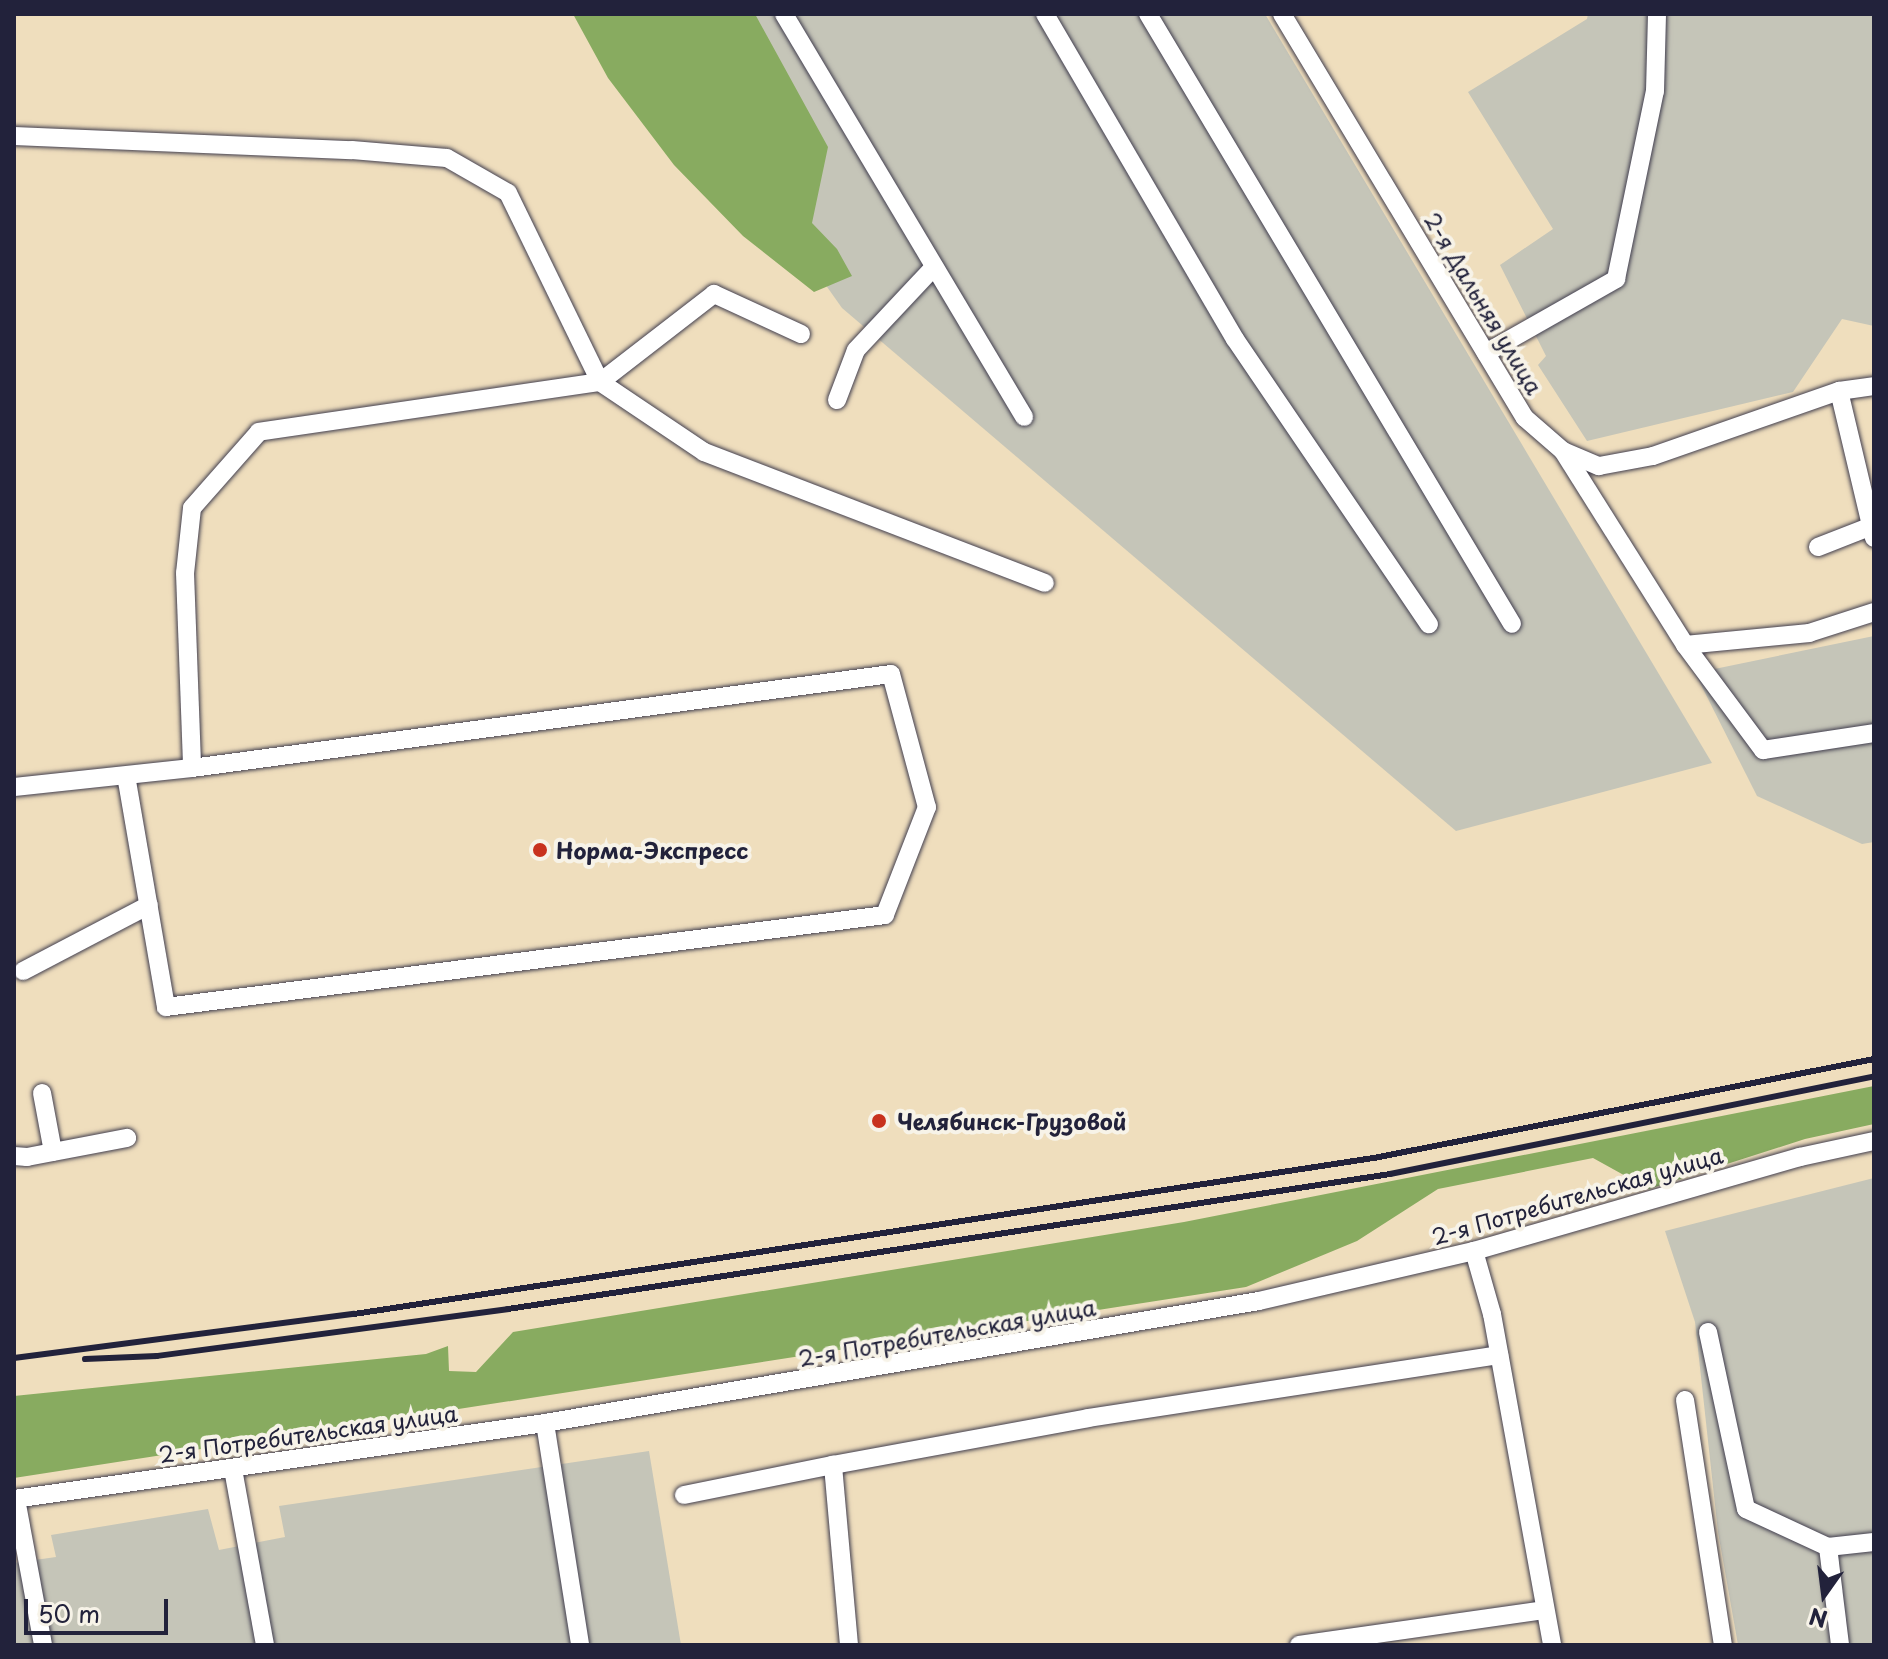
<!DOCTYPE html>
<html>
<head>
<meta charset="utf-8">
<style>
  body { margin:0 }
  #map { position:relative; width:1888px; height:1659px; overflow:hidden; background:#efdebd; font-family:"Playpen Sans",sans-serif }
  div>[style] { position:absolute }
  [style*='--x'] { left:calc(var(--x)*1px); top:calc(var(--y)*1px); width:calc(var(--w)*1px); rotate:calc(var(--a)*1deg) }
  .industrial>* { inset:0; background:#c5c5b8 }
  .forest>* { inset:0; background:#88ab60 }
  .roads { filter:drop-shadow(0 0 2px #413e4e) drop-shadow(0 0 2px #413e4e) }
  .minor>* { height:18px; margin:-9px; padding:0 9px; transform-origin:9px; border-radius:9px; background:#fff }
  .rail>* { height:6px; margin:-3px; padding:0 3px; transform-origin:3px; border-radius:3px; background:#22223b }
  .dots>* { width:22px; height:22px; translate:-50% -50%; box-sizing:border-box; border:4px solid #f7f3e8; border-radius:50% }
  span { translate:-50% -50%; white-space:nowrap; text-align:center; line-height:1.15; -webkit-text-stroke:8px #f7f3e8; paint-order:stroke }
  .street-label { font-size:22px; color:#22223b }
  .poi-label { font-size:22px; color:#22223b; font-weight:700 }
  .left { translate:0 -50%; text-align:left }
  .frame { position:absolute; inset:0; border:16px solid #22223b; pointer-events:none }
  .north { position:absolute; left:1784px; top:1555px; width:80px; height:80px; -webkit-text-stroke:6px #f7f3e8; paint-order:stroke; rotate:194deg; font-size:22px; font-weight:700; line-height:32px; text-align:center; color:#22223b }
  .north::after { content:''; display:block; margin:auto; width:28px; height:36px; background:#22223b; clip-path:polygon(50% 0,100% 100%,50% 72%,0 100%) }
  .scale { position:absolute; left:24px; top:1599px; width:144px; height:36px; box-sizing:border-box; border:4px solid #22223b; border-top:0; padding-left:10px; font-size:24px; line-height:28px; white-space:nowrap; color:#22223b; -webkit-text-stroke:6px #f7f3e8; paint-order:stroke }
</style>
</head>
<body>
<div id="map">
  <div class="industrial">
    <div style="clip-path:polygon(634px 14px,1265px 14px,1712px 763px,1456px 831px,842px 308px)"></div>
    <div style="clip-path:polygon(1588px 14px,1874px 14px,1874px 326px,1842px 319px,1793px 392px,1587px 441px,1538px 365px,1546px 356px,1500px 265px,1553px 229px,1468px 92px,1587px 19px)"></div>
    <div style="clip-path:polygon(1874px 636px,1874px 842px,1862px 844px,1757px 796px,1695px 673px)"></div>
    <div style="clip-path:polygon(1874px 1178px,1874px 1645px,1738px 1645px,1718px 1532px,1695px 1322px,1665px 1231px)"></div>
    <div style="clip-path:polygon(649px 1451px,681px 1645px,14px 1645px,14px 1563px,56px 1557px,51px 1535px,208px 1509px,219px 1550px,285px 1537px,279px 1506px)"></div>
  </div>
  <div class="forest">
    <div style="clip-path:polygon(573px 14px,755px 14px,828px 147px,812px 223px,837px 249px,852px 276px,814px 292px,743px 236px,674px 165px,608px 78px)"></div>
    <div style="clip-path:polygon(1874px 1086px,1874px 1124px,1805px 1139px,1649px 1189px,1593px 1158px,1438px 1189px,1357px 1241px,1246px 1287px,14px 1478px,14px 1396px,426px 1354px,448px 1346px,449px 1371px,476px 1372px,513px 1332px,1184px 1222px)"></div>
  </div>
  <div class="roads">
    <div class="minor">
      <div style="--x:784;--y:14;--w:469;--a:59.2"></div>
      <div style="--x:1045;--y:14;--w:376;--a:59.7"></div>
      <div style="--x:1235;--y:339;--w:345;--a:55.8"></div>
      <div style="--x:1148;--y:14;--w:710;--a:59.17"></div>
      <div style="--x:1282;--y:14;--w:471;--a:59"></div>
      <div style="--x:1525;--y:418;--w:50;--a:41"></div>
      <div style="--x:1563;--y:451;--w:39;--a:23"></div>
      <div style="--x:1599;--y:466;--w:55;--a:-10.5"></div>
      <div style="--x:1653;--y:456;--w:197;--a:-19.3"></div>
      <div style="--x:1839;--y:391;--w:35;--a:-8"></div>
      <div style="--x:14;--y:136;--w:338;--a:2.4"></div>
      <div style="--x:352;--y:150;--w:95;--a:4.8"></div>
      <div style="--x:447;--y:158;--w:70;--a:29.8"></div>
      <div style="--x:508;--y:193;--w:210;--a:64"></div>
      <div style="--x:600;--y:382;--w:345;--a:171.7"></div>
      <div style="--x:259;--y:432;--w:101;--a:131.4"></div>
      <div style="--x:192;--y:508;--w:65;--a:96.1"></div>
      <div style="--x:185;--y:573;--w:195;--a:87.9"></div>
      <div style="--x:801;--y:334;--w:96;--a:-155.3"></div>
      <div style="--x:714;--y:294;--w:144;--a:142.3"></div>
      <div style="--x:600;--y:382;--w:125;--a:33.9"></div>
      <div style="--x:704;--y:452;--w:365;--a:21"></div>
      <div style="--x:1486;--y:353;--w:150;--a:-29.6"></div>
      <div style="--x:1616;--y:279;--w:192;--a:-78.3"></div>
      <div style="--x:1655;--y:91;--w:77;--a:-88.5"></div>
      <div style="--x:1839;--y:391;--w:151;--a:76.6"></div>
      <div style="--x:837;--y:400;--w:53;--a:-69.2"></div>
      <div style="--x:856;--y:350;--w:114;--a:-46.8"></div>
      <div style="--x:1563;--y:451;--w:229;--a:57.8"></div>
      <div style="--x:1685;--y:645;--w:131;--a:53.4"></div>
      <div style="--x:1763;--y:750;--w:112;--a:-8.7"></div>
      <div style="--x:1818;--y:547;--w:60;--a:-21.4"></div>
      <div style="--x:1685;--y:645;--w:125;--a:-5.5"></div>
      <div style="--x:1809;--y:633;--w:68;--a:-17.9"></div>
      <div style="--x:14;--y:787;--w:179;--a:-6.1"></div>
      <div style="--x:192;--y:768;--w:705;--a:-7.66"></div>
      <div style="--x:891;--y:674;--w:138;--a:74.9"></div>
      <div style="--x:927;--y:807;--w:116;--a:111.3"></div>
      <div style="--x:885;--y:915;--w:725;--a:172.71"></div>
      <div style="--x:166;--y:1007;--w:234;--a:-99.8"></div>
      <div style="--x:23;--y:971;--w:142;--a:-27.6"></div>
      <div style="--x:42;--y:1093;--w:60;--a:79.4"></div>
      <div style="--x:14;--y:1156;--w:13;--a:4"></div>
      <div style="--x:27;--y:1157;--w:102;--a:-10.8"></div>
      <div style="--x:1474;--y:1251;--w:66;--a:74.1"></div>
      <div style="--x:1492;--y:1314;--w:336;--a:79.7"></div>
      <div style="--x:1708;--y:1332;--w:181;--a:77.9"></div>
      <div style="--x:1746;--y:1509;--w:90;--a:24.9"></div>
      <div style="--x:1828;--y:1547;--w:46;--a:-6.2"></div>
      <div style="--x:1685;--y:1400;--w:248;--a:81.2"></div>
      <div style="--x:545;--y:1423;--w:225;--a:81"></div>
      <div style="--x:233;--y:1469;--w:179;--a:79.7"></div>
      <div style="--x:684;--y:1495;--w:152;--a:-11.4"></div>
      <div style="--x:14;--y:1499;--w:536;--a:-8.15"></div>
      <div style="--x:545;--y:1423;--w:724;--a:-9.7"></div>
      <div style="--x:1259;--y:1301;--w:221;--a:-13.1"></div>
      <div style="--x:1474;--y:1251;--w:339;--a:-16.1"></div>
      <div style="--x:1800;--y:1157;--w:76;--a:-12.2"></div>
      <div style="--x:16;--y:1499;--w:148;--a:79.5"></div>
      <div style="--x:1828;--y:1547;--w:99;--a:83"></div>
      <div style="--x:849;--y:1645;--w:181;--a:-95.1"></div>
      <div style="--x:833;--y:1465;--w:259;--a:-10.4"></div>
      <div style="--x:1088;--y:1418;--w:416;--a:-8.7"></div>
      <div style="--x:1299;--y:1645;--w:247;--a:-8.1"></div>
    </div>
  </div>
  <div class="rail">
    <div style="--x:14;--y:1358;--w:343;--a:-7.4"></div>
    <div style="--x:354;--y:1314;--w:1032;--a:-8.7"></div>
    <div style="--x:1374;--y:1158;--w:510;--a:-11.2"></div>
    <div style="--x:85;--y:1359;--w:72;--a:-2.4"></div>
    <div style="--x:157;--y:1356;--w:354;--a:-7.6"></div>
    <div style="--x:508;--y:1309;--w:892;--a:-8.7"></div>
    <div style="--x:1390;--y:1174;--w:494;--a:-11.4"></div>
  </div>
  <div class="dots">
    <div style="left:540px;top:850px;background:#c8321e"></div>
    <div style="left:879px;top:1121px;background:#c8321e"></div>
  </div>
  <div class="street-label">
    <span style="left:1484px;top:303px;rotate:59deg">2-я Дальняя улица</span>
    <span style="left:1577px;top:1195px;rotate:-16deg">2-я Потребительская улица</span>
    <span style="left:947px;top:1332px;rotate:-10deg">2-я Потребительская улица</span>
    <span style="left:308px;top:1433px;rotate:-8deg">2-я Потребительская улица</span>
  </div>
  <div class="poi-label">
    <span class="left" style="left:556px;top:850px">Норма-Экспресс</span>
    <span class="left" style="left:897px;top:1121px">Челябинск-Грузовой</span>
  </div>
  <div class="frame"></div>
  <div class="north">N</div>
  <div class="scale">50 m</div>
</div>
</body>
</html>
